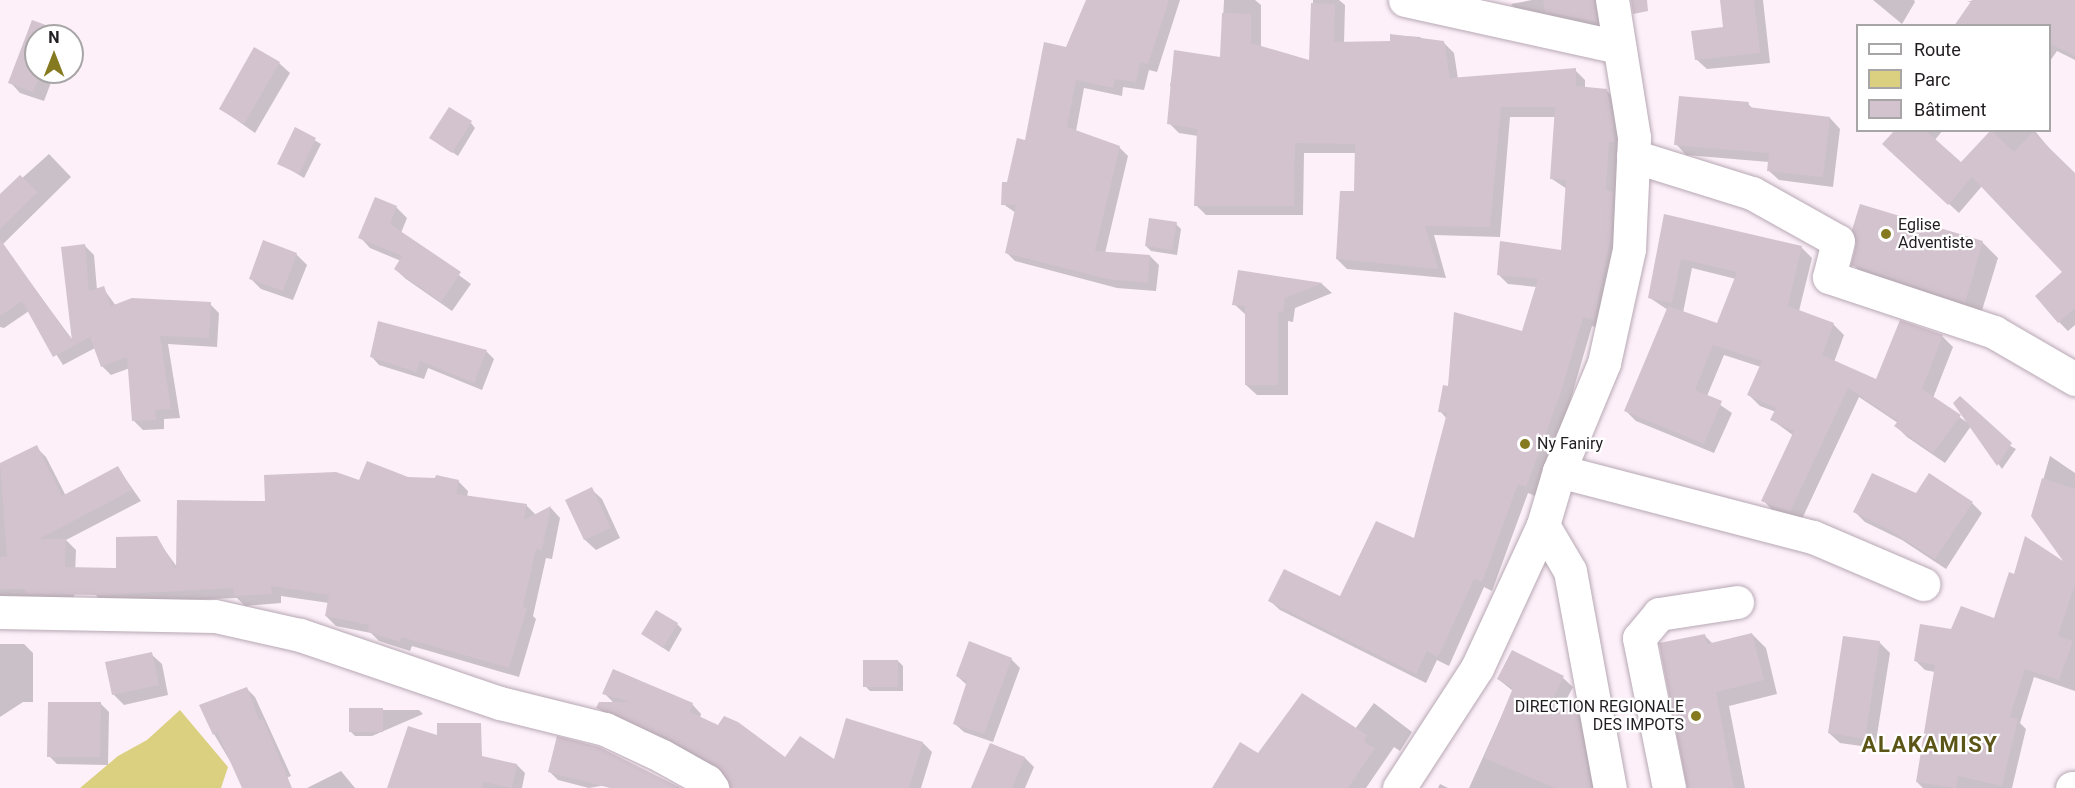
<!DOCTYPE html>
<html>
<head>
<meta charset="utf-8">
<style>
  body { margin:0 }
  #map { position:relative; width:2075px; height:788px; overflow:hidden; background:#fdf0f9; font-family:Roboto,sans-serif }
  div>[style] { position:absolute }
  [style*='--x'] { left:calc(var(--x)*1px); top:calc(var(--y)*1px); width:calc(var(--w)*1px); rotate:calc(var(--a)*1deg) }
  .green>* { inset:0; background:#dad080 }
  .shadow>* { inset:0; background:#0003 }
  .building>* { inset:0; background:#d3c3ce }
  .roads { filter:drop-shadow(0 0 2px #b7a8b3) drop-shadow(0 0 2px #b7a8b3) }
  .minor>* { height:33px; margin:-16.5px; padding:0 16.5px; transform-origin:16.5px; border-radius:16.5px; background:#fff }
  .major>* { height:33px; margin:-16.5px; padding:0 16.5px; transform-origin:16.5px; border-radius:16.5px; background:#fff }
  .dots>* { width:16px; height:16px; translate:-50% -50%; box-sizing:border-box; border:3px solid #fff; border-radius:50% }
  span { translate:-50% -50%; white-space:nowrap; text-align:center; line-height:1.15; -webkit-text-stroke:4.5px #fff; paint-order:stroke }
  .poi-label { font-size:16px; color:#221d21 }
  .left { translate:0 -50%; text-align:left }
  .right { translate:-100% -50%; text-align:right }
  .district-label { font-size:22px; color:#5c5518; font-weight:700; letter-spacing:1.5px }
  .legend { position:absolute; left:1856px; top:24px; width:195px; height:108px; box-sizing:border-box; background:#fff; border:2px solid #a7a5a6; margin:0; padding:8px 10px; list-style:none; font-size:18px; color:#221d21 }
  .legend li { display:flex; align-items:center; gap:12px; height:30px }
  .legend b { width:30px; border:2px solid #a7a5a6 }
  .north { position:absolute; left:24px; top:24px; width:60px; height:60px; box-sizing:border-box; background:#fff; border:2px solid #a7a5a6; border-radius:50%; rotate:0deg; font-size:16px; font-weight:700; line-height:24px; text-align:center; color:#221d21 }
  .north::after { content:''; display:block; margin:auto; width:21px; height:27px; background:#857a20; clip-path:polygon(50% 0,100% 100%,50% 72%,0 100%) }
</style>
</head>
<body>
<div id="map">
  <div class="green">
    <div style="clip-path:polygon(180px 710px,228px 767px,221px 788px,80px 788px,118px 756px,147px 740px)"></div>
  </div>
  <div class="shadow">
    <div style="clip-path:polygon(1087px 0,1180px 0,1157px 72px,1149px 70px,1144px 90px,1123px 87px,1122px 96px,1084px 88px,1076px 131px,1119px 147px,1128px 156px,1105px 253px,1150px 256px,1159px 265px,1156px 291px,1117px 288px,1015px 261px,1006px 252px,1016px 213px,1003px 204px,1009px 183px)"></div>
    <div style="clip-path:polygon(1224px 0,1255px 0,1261px 5px,1261px 47px,1311px 62px,1313px 0,1339px 0,1345px 5px,1344px 44px,1391px 43px,1392px 35px,1420px 37px,1425px 42px,1444px 43px,1454px 53px,1458px 79px,1575px 70px,1585px 80px,1585px 88px,1607px 91px,1617px 101px,1622px 203px,1604px 329px,1592px 326px,1569px 405px,1535px 496px,1528px 493px,1492px 591px,1484px 587px,1449px 666px,1437px 660px,1426px 683px,1280px 610px,1270px 601px,1341px 598px,1415px 540px,1447px 419px,1440px 411px,1449px 388px,1523px 333px,1537px 287px,1508px 284px,1498px 274px,1562px 252px,1567px 189px,1552px 179px,1556px 117px,1510px 117px,1500px 237px,1434px 235px,1446px 278px,1347px 269px,1337px 259px,1355px 193px,1357px 153px,1304px 153px,1303px 215px,1206px 215px,1196px 205px,1198px 136px,1179px 133px,1169px 123px,1173px 89px,1170px 86px,1176px 52px,1221px 59px)"></div>
    <div style="clip-path:polygon(1532px 0,1608px 0,1606px 31px,1520px 13px,1511px 4px)"></div>
    <div style="clip-path:polygon(1722px 0,1763px 0,1770px 63px,1707px 69px,1696px 59px,1725px 28px)"></div>
    <div style="clip-path:polygon(1873px 0,1914px 0,1915px 2px,1902px 24px)"></div>
    <div style="clip-path:polygon(2075px 0,2075px 60px,2057px 51px,2050px 61px,2050px 26px,1967px 1px)"></div>
    <div style="clip-path:polygon(32px 21px,62px 36px,36px 36px,36px 72px,55px 72px,44px 101px,20px 93px,10px 82px)"></div>
    <div style="clip-path:polygon(279px 63px,290px 73px,255px 133px,221px 109px)"></div>
    <div style="clip-path:polygon(1748px 104px,1754px 110px,1830px 118px,1840px 129px,1833px 187px,1779px 180px,1768px 170px,1769px 162px,1686px 155px,1676px 144px)"></div>
    <div style="clip-path:polygon(471px 123px,475px 128px,458px 156px,431px 138px)"></div>
    <div style="clip-path:polygon(295px 129px,321px 144px,304px 178px,279px 163px)"></div>
    <div style="clip-path:polygon(1897px 130px,1943px 130px,1934px 141px,1961px 164px,1993px 130px,2034px 130px,2075px 179px,2075px 325px,2068px 331px,2059px 322px,2064px 273px,1982px 186px,1959px 213px,1893px 153px)"></div>
    <div style="clip-path:polygon(49px 154px,71px 177px,0 247px,0 198px)"></div>
    <div style="clip-path:polygon(375px 199px,396px 207px,407px 218px,401px 233px,471px 284px,452px 311px,406px 279px,395px 269px,401px 261px,370px 248px,360px 237px)"></div>
    <div style="clip-path:polygon(1861px 206px,1983px 243px,1998px 258px,1980px 317px,1868px 280px,1853px 264px)"></div>
    <div style="clip-path:polygon(evenodd,1665px 216px,1801px 247px,1812px 258px,1799px 311px,1833px 324px,1844px 335px,1834px 362px,1877px 381px,1942px 336px,1953px 347px,1933px 398px,1965px 421px,2016px 449px,2002px 469px,1971px 426px,1945px 463px,1907px 437px,1896px 426px,1898px 423px,1859px 397px,1801px 521px,1773px 511px,1763px 500px,1794px 436px,1772px 420px,1776px 412px,1760px 406px,1749px 395px,1761px 367px,1724px 355px,1707px 396px,1732px 413px,1714px 453px,1636px 421px,1626px 411px,1668px 310px,1650px 298px,1665px 216px,1692px 268px,1736px 279px,1718px 325px,1683px 313px,1692px 268px)"></div>
    <div style="clip-path:polygon(1176px 224px,1181px 229px,1177px 255px,1151px 251px,1146px 246px)"></div>
    <div style="clip-path:polygon(85px 246px,94px 255px,97px 290px,103px 288px,116px 306px,210px 304px,219px 313px,217px 347px,168px 344px,180px 418px,164px 419px,164px 429px,143px 430px,134px 421px,130px 368px,111px 375px,102px 366px,95px 348px,63px 365px,29px 311px,4px 328px,0 327px,0 256px,10px 255px,74px 342px)"></div>
    <div style="clip-path:polygon(296px 254px,307px 265px,293px 300px,261px 289px,251px 279px)"></div>
    <div style="clip-path:polygon(1239px 272px,1322px 284px,1332px 293px,1295px 308px,1293px 322px,1288px 321px,1288px 395px,1257px 395px,1246px 385px,1246px 315px,1234px 304px)"></div>
    <div style="clip-path:polygon(486px 351px,494px 359px,482px 390px,428px 368px,424px 379px,379px 365px,371px 356px)"></div>
    <div style="clip-path:polygon(36px 447px,46px 457px,66px 496px,118px 468px,141px 501px,66px 540px,76px 550px,74px 599px,0 598px,0 465px)"></div>
    <div style="clip-path:polygon(2050px 456px,2075px 473px,2075px 691px,2034px 677px,2020px 723px,2026px 729px,2012px 788px,1923px 788px,1917px 782px,1935px 672px,1925px 670px,1916px 661px,1952px 631px,1995px 620px,2015px 576px,2068px 566px,2033px 515px)"></div>
    <div style="clip-path:polygon(407px 478px,458px 481px,468px 491px,467px 497px,526px 505px,536px 515px,551px 508px,560px 518px,552px 559px,546px 558px,533px 616px,536px 619px,519px 677px,412px 646px,410px 651px,379px 641px,371px 633px,336px 626px,326px 616px,329px 603px,281px 596px,281px 603px,245px 606px,237px 598px,103px 603px,93px 592px,156px 538px,177px 567px,266px 502px,360px 482px)"></div>
    <div style="clip-path:polygon(591px 489px,602px 499px,620px 538px,596px 550px,585px 540px,567px 500px)"></div>
    <div style="clip-path:polygon(1916px 495px,1972px 503px,1982px 513px,1946px 569px,1902px 540px,1865px 522px,1855px 512px)"></div>
    <div style="clip-path:polygon(677px 624px,682px 629px,669px 652px,643px 634px)"></div>
    <div style="clip-path:polygon(1752px 634px,1766px 648px,1777px 694px,1729px 706px,1745px 788px,1690px 788px,1705px 636px,1713px 644px)"></div>
    <div style="clip-path:polygon(1844px 637px,1880px 643px,1890px 653px,1875px 748px,1840px 743px,1829px 733px)"></div>
    <div style="clip-path:polygon(0 644px,24px 644px,33px 653px,33px 702px,23px 702px,0 717px)"></div>
    <div style="clip-path:polygon(1512px 652px,1563px 678px,1573px 687px,1564px 704px,1574px 702px,1584px 711px,1599px 788px,1469px 788px,1513px 691px,1498px 679px)"></div>
    <div style="clip-path:polygon(151px 654px,162px 664px,168px 695px,124px 705px,113px 694px)"></div>
    <div style="clip-path:polygon(1011px 659px,1020px 668px,993px 742px,964px 732px,955px 724px,967px 685px,957px 676px)"></div>
    <div style="clip-path:polygon(898px 661px,903px 666px,903px 691px,870px 691px,865px 686px)"></div>
    <div style="clip-path:polygon(247px 689px,255px 697px,291px 776px,262px 788px,246px 788px,214px 734px)"></div>
    <div style="clip-path:polygon(604px 693px,692px 704px,701px 714px,700px 718px,785px 759px,835px 762px,923px 743px,932px 752px,921px 788px,747px 788px,681px 748px,607px 716px,598px 707px,614px 703px)"></div>
    <div style="clip-path:polygon(100px 703px,109px 712px,108px 765px,57px 764px,49px 756px)"></div>
    <div style="clip-path:polygon(1374px 703px,1412px 732px,1400px 751px,1394px 747px,1366px 788px,1214px 788px,1259px 755px,1355px 729px)"></div>
    <div style="clip-path:polygon(350px 710px,419px 710px,423px 714px,372px 736px,355px 736px,350px 731px)"></div>
    <div style="clip-path:polygon(991px 745px,1025px 758px,1034px 767px,1025px 788px,973px 788px)"></div>
    <div style="clip-path:polygon(473px 756px,517px 765px,525px 773px,522px 788px,471px 788px)"></div>
    <div style="clip-path:polygon(341px 771px,355px 788px,307px 788px)"></div>
    <div style="clip-path:polygon(549px 771px,676px 788px,606px 785px,589px 788px,558px 780px)"></div>
    <div style="clip-path:polygon(1440px 784px,1448px 788px,1438px 788px)"></div>
  </div>
  <div class="building">
    <div style="clip-path:polygon(1086px 0,1169px 0,1148px 64px,1140px 62px,1136px 82px,1115px 79px,1113px 88px,1076px 80px,1067px 127px,1120px 146px,1095px 251px,1150px 255px,1148px 283px,1107px 279px,1005px 253px,1016px 205px,1001px 205px,1002px 182px,1007px 182px,1017px 138px,1025px 140px,1044px 42px,1066px 47px)"></div>
    <div style="clip-path:polygon(1543px 0,1594px 0,1597px 22px,1545px 12px)"></div>
    <div style="clip-path:polygon(1631px 0,1647px 0,1648px 11px,1633px 14px)"></div>
    <div style="clip-path:polygon(1720px 0,1754px 0,1760px 53px,1695px 60px,1691px 31px,1723px 27px)"></div>
    <div style="clip-path:polygon(1972px 0,2075px 0,2075px 56px,2049px 43px,2049px 26px,1954px 26px)"></div>
    <div style="clip-path:polygon(1311px 3px,1335px 4px,1334px 42px,1390px 41px,1390px 34px,1444px 41px,1450px 78px,1576px 68px,1576px 86px,1607px 89px,1613px 122px,1614px 142px,1609px 142px,1606px 190px,1613px 192px,1611px 235px,1594px 320px,1583px 317px,1560px 395px,1526px 487px,1518px 484px,1482px 582px,1474px 579px,1438px 657px,1427px 651px,1416px 674px,1268px 601px,1284px 569px,1340px 596px,1376px 521px,1414px 538px,1447px 413px,1438px 412px,1443px 385px,1448px 386px,1454px 312px,1522px 331px,1538px 279px,1497px 275px,1500px 241px,1561px 250px,1566px 180px,1550px 179px,1555px 107px,1501px 107px,1490px 227px,1425px 226px,1438px 269px,1336px 259px,1340px 191px,1354px 191px,1355px 144px,1295px 143px,1294px 206px,1194px 206px,1197px 129px,1167px 124px,1174px 50px,1220px 57px,1222px 13px,1251px 14px,1251px 43px,1309px 60px)"></div>
    <div style="clip-path:polygon(32px 20px,57px 29px,54px 36px,36px 36px,36px 72px,41px 72px,33px 92px,8px 83px)"></div>
    <div style="clip-path:polygon(254px 47px,280px 62px,244px 124px,219px 109px)"></div>
    <div style="clip-path:polygon(1679px 96px,1749px 102px,1748px 107px,1830px 117px,1823px 177px,1767px 171px,1769px 153px,1674px 145px)"></div>
    <div style="clip-path:polygon(449px 107px,472px 121px,452px 153px,429px 138px)"></div>
    <div style="clip-path:polygon(295px 127px,316px 138px,299px 174px,277px 164px)"></div>
    <div style="clip-path:polygon(1895px 130px,1925px 130px,1961px 162px,1991px 130px,2014px 152px,2033px 132px,2075px 173px,2075px 308px,2058px 323px,2035px 296px,2062px 272px,1972px 177px,1948px 205px,1882px 144px)"></div>
    <div style="clip-path:polygon(20px 175px,38px 192px,0 229px,0 194px)"></div>
    <div style="clip-path:polygon(375px 197px,397px 206px,390px 224px,461px 272px,441px 302px,394px 269px,402px 256px,358px 238px)"></div>
    <div style="clip-path:polygon(1860px 204px,1983px 241px,1965px 303px,1851px 265px,1856px 245px,1852px 230px)"></div>
    <div style="clip-path:polygon(1664px 214px,1802px 246px,1788px 306px,1834px 323px,1822px 355px,1876px 379px,1900px 320px,1943px 335px,1922px 389px,1961px 415px,1933px 453px,1894px 426px,1898px 421px,1848px 388px,1790px 512px,1761px 501px,1794px 431px,1770px 420px,1776px 408px,1747px 395px,1762px 361px,1713px 345px,1695px 390px,1722px 401px,1704px 444px,1624px 411px,1668px 306px,1717px 323px,1737px 272px,1681px 259px,1672px 303px,1648px 298px)"></div>
    <div style="clip-path:polygon(1149px 218px,1177px 222px,1172px 250px,1145px 246px)"></div>
    <div style="clip-path:polygon(0 239px,72px 341px,61px 247px,85px 244px,89px 291px,104px 286px,111px 306px,132px 298px,211px 302px,209px 338px,160px 336px,171px 409px,155px 410px,156px 420px,132px 421px,127px 357px,101px 367px,90px 337px,53px 357px,22px 301px,0 316px)"></div>
    <div style="clip-path:polygon(263px 240px,297px 253px,283px 291px,249px 279px)"></div>
    <div style="clip-path:polygon(1238px 270px,1323px 283px,1285px 298px,1283px 312px,1278px 311px,1278px 385px,1245px 385px,1245px 306px,1232px 305px)"></div>
    <div style="clip-path:polygon(378px 321px,487px 350px,474px 383px,420px 361px,416px 372px,370px 357px)"></div>
    <div style="clip-path:polygon(1960px 396px,2012px 443px,1997px 466px,1953px 403px)"></div>
    <div style="clip-path:polygon(37px 445px,62px 496px,118px 466px,132px 490px,39px 539px,66px 539px,65px 567px,116px 568px,116px 537px,157px 536px,176px 570px,177px 500px,265px 501px,264px 475px,336px 472px,359px 480px,367px 461px,408px 477px,435px 478px,436px 475px,459px 480px,456px 494px,527px 504px,524px 520px,551px 506px,542px 550px,536px 549px,523px 607px,527px 608px,509px 668px,401px 637px,400px 642px,367px 631px,369px 625px,325px 616px,329px 595px,271px 586px,272px 594px,234px 596px,233px 588px,105px 595px,25px 594px,25px 589px,0 589px,0 557px,7px 557px,0 463px)"></div>
    <div style="clip-path:polygon(1872px 473px,1916px 493px,1929px 473px,1973px 502px,1935px 559px,1890px 530px,1853px 512px)"></div>
    <div style="clip-path:polygon(2042px 478px,2075px 489px,2075px 585px,2058px 636px,2073px 641px,2059px 680px,2025px 669px,2010px 717px,2018px 719px,2002px 786px,1958px 776px,1956px 788px,1916px 782px,1935px 665px,1914px 661px,1920px 624px,1951px 629px,1961px 606px,1994px 618px,2009px 572px,2014px 574px,2025px 536px,2063px 561px,2031px 516px)"></div>
    <div style="clip-path:polygon(592px 487px,611px 528px,584px 540px,565px 500px)"></div>
    <div style="clip-path:polygon(656px 610px,678px 623px,663px 648px,641px 634px)"></div>
    <div style="clip-path:polygon(1752px 633px,1764px 680px,1716px 692px,1734px 788px,1687px 788px,1659px 643px,1705px 634px,1707px 644px)"></div>
    <div style="clip-path:polygon(1843px 636px,1880px 641px,1865px 739px,1828px 733px)"></div>
    <div style="clip-path:polygon(969px 641px,1012px 658px,984px 734px,953px 724px,967px 681px,956px 676px)"></div>
    <div style="clip-path:polygon(1512px 650px,1564px 676px,1549px 706px,1575px 700px,1591px 788px,1555px 788px,1484px 758px,1513px 688px,1497px 679px)"></div>
    <div style="clip-path:polygon(152px 652px,159px 685px,112px 695px,105px 662px)"></div>
    <div style="clip-path:polygon(863px 660px,898px 660px,898px 687px,863px 687px)"></div>
    <div style="clip-path:polygon(613px 669px,693px 703px,690px 712px,718px 725px,724px 716px,738px 722px,785px 757px,800px 736px,834px 759px,846px 718px,923px 742px,909px 788px,730px 788px,716px 765px,670px 739px,596px 708px,599px 702px,631px 702px,602px 694px)"></div>
    <div style="clip-path:polygon(247px 687px,259px 720px,263px 719px,292px 788px,242px 788px,217px 732px,213px 735px,199px 705px)"></div>
    <div style="clip-path:polygon(1302px 693px,1367px 735px,1364px 742px,1375px 748px,1348px 788px,1212px 788px,1240px 742px,1258px 753px)"></div>
    <div style="clip-path:polygon(48px 702px,101px 702px,100px 757px,47px 757px)"></div>
    <div style="clip-path:polygon(349px 708px,383px 708px,383px 732px,349px 732px)"></div>
    <div style="clip-path:polygon(437px 723px,481px 723px,482px 756px,517px 764px,512px 788px,483px 782px,482px 788px,387px 788px,408px 726px,437px 735px)"></div>
    <div style="clip-path:polygon(557px 736px,599px 747px,681px 788px,610px 788px,548px 772px)"></div>
    <div style="clip-path:polygon(990px 743px,1025px 757px,1012px 788px,971px 788px)"></div>
  </div>
  <div class="roads">
    <div class="minor">
      <div style="--x:1405;--y:0;--w:219;--a:12.4"></div>
      <div style="--x:1633;--y:156;--w:125;--a:17.3"></div>
      <div style="--x:1752;--y:193;--w:98;--a:29.2"></div>
      <div style="--x:1838;--y:241;--w:37;--a:104"></div>
      <div style="--x:1829;--y:277;--w:174;--a:18.4"></div>
      <div style="--x:1994;--y:332;--w:94;--a:30.1"></div>
      <div style="--x:1559;--y:471;--w:262;--a:14.6"></div>
      <div style="--x:1813;--y:537;--w:120;--a:23.1"></div>
      <div style="--x:1543;--y:525;--w:53;--a:59.6"></div>
      <div style="--x:1570;--y:571;--w:221;--a:79.6"></div>
      <div style="--x:0;--y:612;--w:215;--a:1.1"></div>
      <div style="--x:215;--y:616;--w:87;--a:12.6"></div>
      <div style="--x:300;--y:635;--w:211;--a:18.8"></div>
      <div style="--x:500;--y:703;--w:108;--a:13.9"></div>
      <div style="--x:605;--y:729;--w:63;--a:25.3"></div>
      <div style="--x:662;--y:756;--w:51;--a:29.1"></div>
      <div style="--x:707;--y:781;--w:9;--a:54"></div>
      <div style="--x:1669;--y:788;--w:153;--a:-101.3"></div>
      <div style="--x:1639;--y:638;--w:31;--a:-50"></div>
      <div style="--x:1659;--y:614;--w:79;--a:-8.7"></div>
      <div style="--x:2072;--y:788;--w:2;--a:0"></div>
    </div>
    <div class="major">
      <div style="--x:1399;--y:788;--w:143;--a:-57"></div>
      <div style="--x:1477;--y:668;--w:157;--a:-65.2"></div>
      <div style="--x:1543;--y:525;--w:56;--a:-73.5"></div>
      <div style="--x:1559;--y:471;--w:117;--a:-67.4"></div>
      <div style="--x:1604;--y:363;--w:117;--a:-77.6"></div>
      <div style="--x:1629;--y:249;--w:112;--a:-87.4"></div>
      <div style="--x:1634;--y:137;--w:139;--a:-99.1"></div>
    </div>
  </div>
  <div class="dots">
    <div style="left:1886px;top:234px;background:#857a20"></div>
    <div style="left:1525px;top:444px;background:#857a20"></div>
    <div style="left:1696px;top:716px;background:#857a20"></div>
  </div>
  <div class="poi-label">
    <span class="left" style="left:1898px;top:234px">Eglise<br>Adventiste</span>
    <span class="left" style="left:1537px;top:444px">Ny Faniry</span>
    <span class="right" style="left:1684px;top:716px">DIRECTION REGIONALE<br>DES IMPOTS</span>
  </div>
  <div class="district-label">
    <span style="left:1930px;top:745px">ALAKAMISY</span>
  </div>
  <ul class="legend">
  <li><b style="height:8px;background:#fff"></b>Route</li>
  <li><b style="height:16px;background:#dad080"></b>Parc</li>
  <li><b style="height:16px;background:#d3c3ce"></b>Bâtiment</li>
  </ul>
  <div class="north">N</div>
</div>
</body>
</html>
